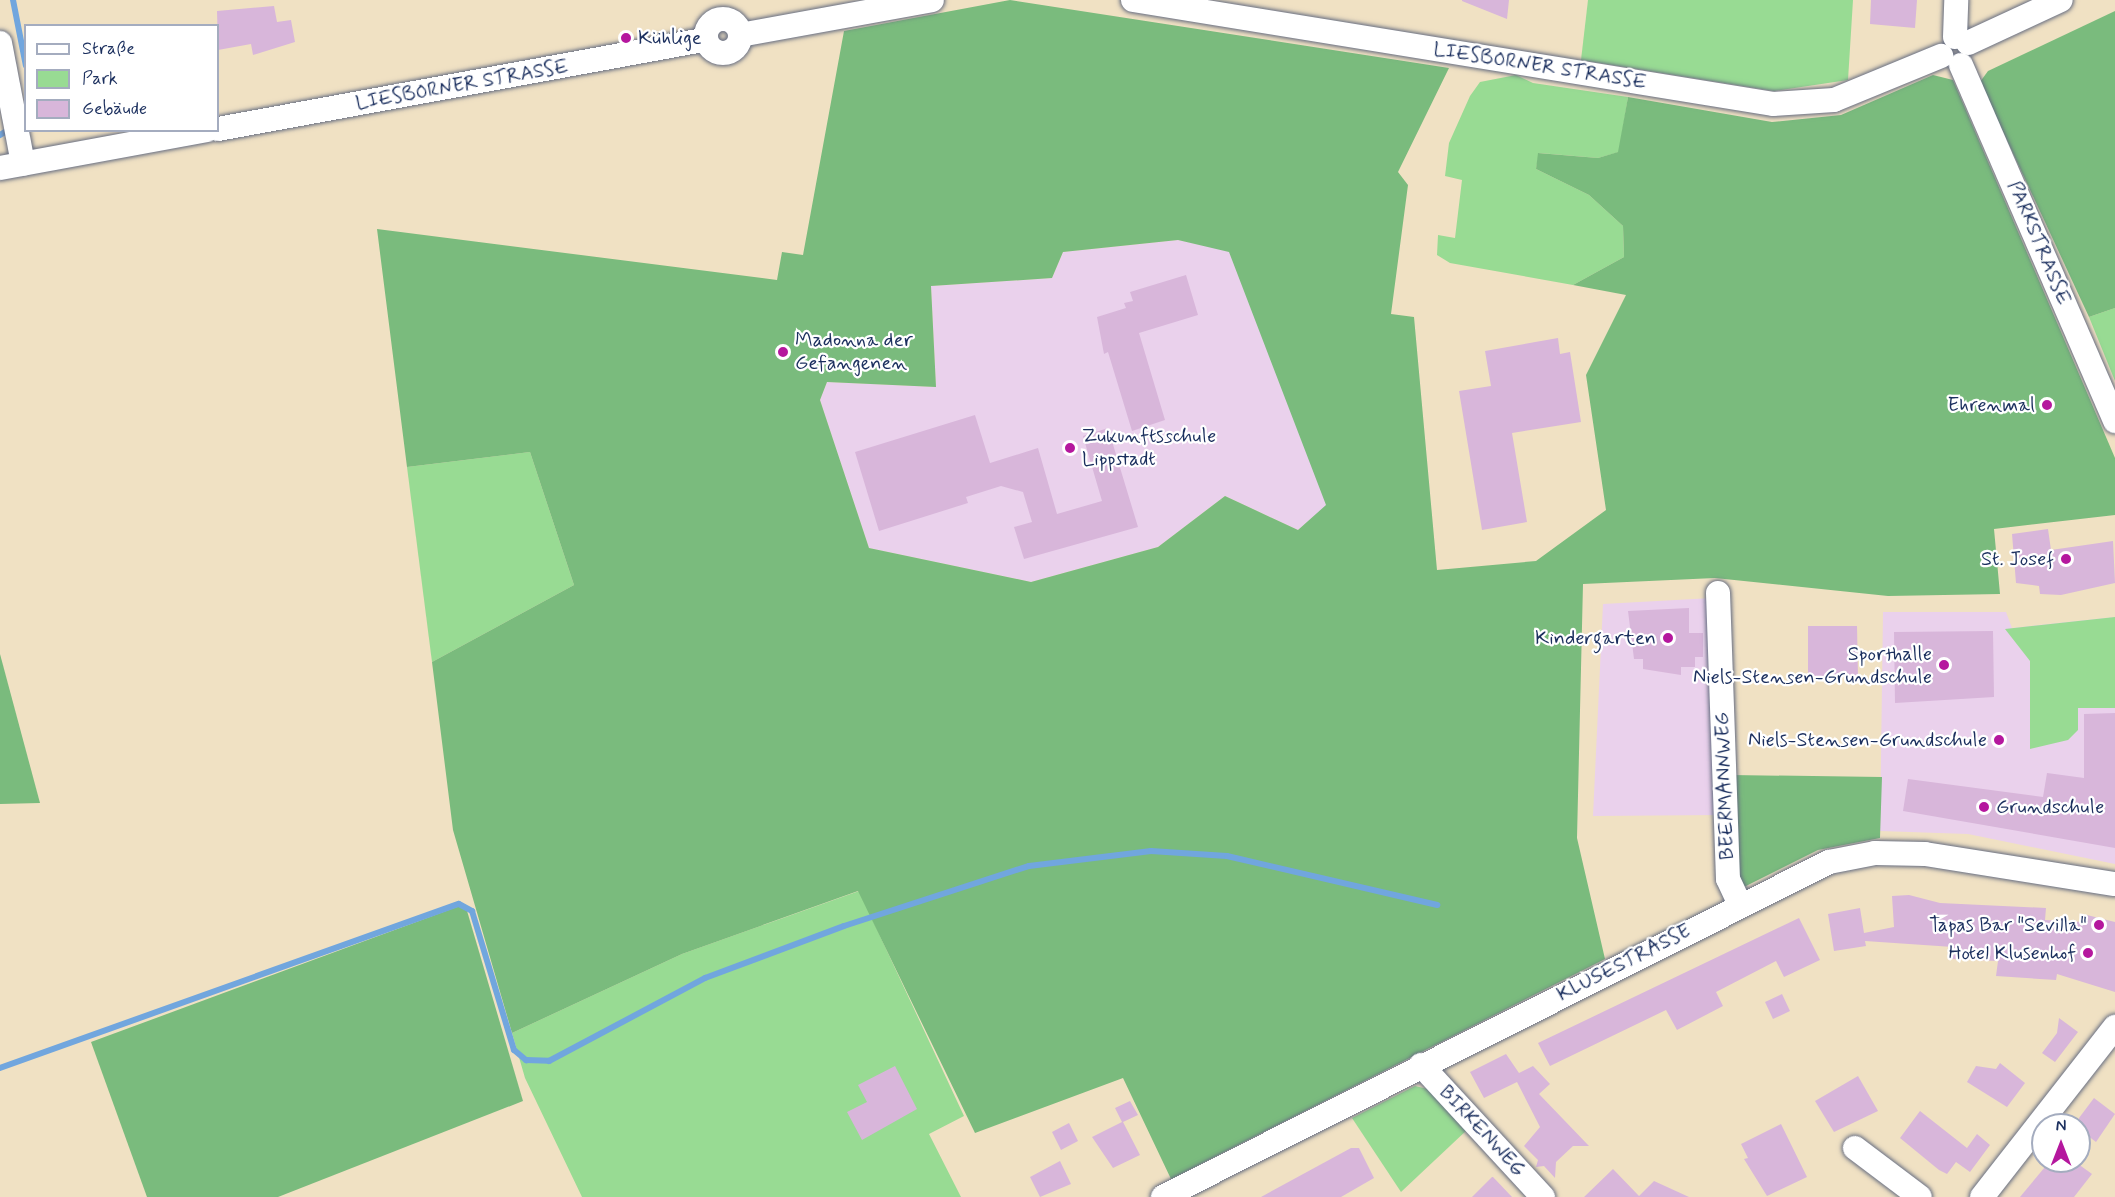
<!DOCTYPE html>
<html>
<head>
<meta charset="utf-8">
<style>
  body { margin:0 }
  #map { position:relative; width:2115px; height:1197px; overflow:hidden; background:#f0e1c3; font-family:Mynerve,sans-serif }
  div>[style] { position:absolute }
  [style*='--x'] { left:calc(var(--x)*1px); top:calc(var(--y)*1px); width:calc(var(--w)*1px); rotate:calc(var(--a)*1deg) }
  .built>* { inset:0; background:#ead1ec }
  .green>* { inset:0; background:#98db93 }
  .forest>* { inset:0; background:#7abb7d }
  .stream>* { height:6px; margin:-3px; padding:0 3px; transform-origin:3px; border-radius:3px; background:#71a6de }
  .building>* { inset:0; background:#d8b6da }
  .roads { filter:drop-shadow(0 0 2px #666d81) drop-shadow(0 0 2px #666d81) }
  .minor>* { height:24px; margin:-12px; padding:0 12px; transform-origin:12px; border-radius:12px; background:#fff }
  .minor>.ring { margin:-12px; padding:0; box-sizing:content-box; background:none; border:24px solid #fff; border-radius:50% }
  .dots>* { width:16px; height:16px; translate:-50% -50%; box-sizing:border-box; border:3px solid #fff; border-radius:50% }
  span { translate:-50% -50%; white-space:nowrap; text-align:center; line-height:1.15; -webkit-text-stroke:4.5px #fff; paint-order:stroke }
  .poi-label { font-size:20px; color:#1b2f5e }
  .left { translate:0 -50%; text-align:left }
  .right { translate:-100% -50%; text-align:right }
  .street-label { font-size:20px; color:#1b2f5e }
  .legend { position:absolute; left:24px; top:24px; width:195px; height:108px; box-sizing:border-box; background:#fff; border:2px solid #a4acbf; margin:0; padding:8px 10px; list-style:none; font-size:18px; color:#1b2f5e }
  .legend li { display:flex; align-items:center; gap:12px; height:30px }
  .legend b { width:30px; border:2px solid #a4acbf }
  .north { position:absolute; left:2031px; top:1113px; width:60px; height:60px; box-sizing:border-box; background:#fff; border:2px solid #a4acbf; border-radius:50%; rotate:0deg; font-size:16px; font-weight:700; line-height:24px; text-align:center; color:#1b2f5e }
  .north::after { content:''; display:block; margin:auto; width:21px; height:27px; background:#b5179e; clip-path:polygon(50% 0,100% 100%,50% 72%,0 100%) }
</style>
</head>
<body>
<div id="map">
  <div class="built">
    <div style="clip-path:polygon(1178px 240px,1229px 251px,1327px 505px,1298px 530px,1225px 496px,1158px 547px,1031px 582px,869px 548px,820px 400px,827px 382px,936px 387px,931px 286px,1052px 278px,1063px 252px)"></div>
    <div style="clip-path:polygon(1712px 598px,1719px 815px,1593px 816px,1603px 604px)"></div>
    <div style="clip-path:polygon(1883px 612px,2006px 612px,2012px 628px,2115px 617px,2115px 864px,1968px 834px,1880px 831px)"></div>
  </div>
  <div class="green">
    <div style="clip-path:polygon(1588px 0,1853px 0,1848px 80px,1774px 91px,1581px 60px)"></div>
    <div style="clip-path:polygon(1516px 75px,1533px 83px,1628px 97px,1619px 152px,1598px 158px,1539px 153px,1536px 169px,1589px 195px,1623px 226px,1624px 257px,1573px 285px,1450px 263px,1437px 255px,1438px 235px,1455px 238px,1462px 180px,1445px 176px,1449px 143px,1470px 96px,1480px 82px)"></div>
    <div style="clip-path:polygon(2115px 308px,2115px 381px,2089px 317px)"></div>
    <div style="clip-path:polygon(530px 452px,574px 585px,432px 662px,407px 467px)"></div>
    <div style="clip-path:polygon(2115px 617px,2115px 708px,2078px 708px,2078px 730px,2068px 740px,2030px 749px,2030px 661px,2005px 629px)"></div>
    <div style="clip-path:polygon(859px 891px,964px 1116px,929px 1134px,961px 1197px,582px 1197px,525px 1078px,512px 1033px,682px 954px)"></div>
    <div style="clip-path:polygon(1415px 1086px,1432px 1090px,1468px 1129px,1401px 1192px,1352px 1118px)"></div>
  </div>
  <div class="forest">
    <div style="clip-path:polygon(evenodd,1010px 0,1449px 68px,1398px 172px,1408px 185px,1391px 314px,1414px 317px,1437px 570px,1536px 561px,1606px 510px,1586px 375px,1626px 295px,1573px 285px,1624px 257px,1623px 226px,1589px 195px,1536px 169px,1538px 153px,1598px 158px,1618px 152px,1628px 97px,1772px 122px,1841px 115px,1933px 75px,1953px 80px,2115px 458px,2115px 515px,1994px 529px,2000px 594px,1888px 596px,1715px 578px,1583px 584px,1577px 838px,1605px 959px,1171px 1179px,1123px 1078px,975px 1133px,858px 891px,682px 954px,512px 1033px,453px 830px,432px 662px,574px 585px,530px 452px,407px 467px,377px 229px,777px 280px,782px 252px,803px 255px,844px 31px,1010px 0,1178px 240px,1229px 252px,1326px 505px,1298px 530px,1225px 496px,1158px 547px,1031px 582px,869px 548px,820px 400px,827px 382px,936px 387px,931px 286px,1052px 278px,1063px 252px,1178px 240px)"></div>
    <div style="clip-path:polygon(2115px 11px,2115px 308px,2089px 317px,1980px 82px,1988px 71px)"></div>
    <div style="clip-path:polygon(0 654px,40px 803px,0 804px)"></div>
    <div style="clip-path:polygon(1731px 775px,1882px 777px,1880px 838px,1818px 850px,1740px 889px)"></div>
    <div style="clip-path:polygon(465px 904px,523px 1101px,278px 1197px,147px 1197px,91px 1042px)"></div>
  </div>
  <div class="stream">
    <div style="--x:13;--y:0;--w:67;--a:78.9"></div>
    <div style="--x:0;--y:135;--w:6;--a:-31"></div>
    <div style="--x:0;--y:1068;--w:487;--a:-19.7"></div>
    <div style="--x:459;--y:904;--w:15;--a:28"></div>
    <div style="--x:472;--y:911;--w:145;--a:73.2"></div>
    <div style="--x:514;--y:1050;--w:16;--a:40"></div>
    <div style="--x:526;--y:1060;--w:23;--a:2"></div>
    <div style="--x:549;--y:1061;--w:177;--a:-28"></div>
    <div style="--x:705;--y:978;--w:148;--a:-20.5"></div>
    <div style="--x:844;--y:926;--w:194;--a:-18"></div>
    <div style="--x:1029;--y:866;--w:123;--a:-7"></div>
    <div style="--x:1151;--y:851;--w:76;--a:3.8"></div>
    <div style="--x:1227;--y:856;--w:216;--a:13.1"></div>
  </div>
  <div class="building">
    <div style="clip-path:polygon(1509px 0,1507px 19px,1462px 1px,1462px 0)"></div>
    <div style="clip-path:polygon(1871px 0,1917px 0,1915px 28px,1870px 24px)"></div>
    <div style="clip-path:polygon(274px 6px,277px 22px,291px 20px,295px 42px,253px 55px,251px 44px,218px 50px,217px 11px)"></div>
    <div style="clip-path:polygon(1186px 275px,1198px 315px,1139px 333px,1165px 420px,1132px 431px,1108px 352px,1104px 354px,1097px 317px,1126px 308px,1124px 303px,1133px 301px,1130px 292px)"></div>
    <div style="clip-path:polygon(1558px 338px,1560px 354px,1570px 352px,1581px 422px,1512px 433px,1527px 522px,1482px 530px,1459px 391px,1491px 386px,1485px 351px)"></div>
    <div style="clip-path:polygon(975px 415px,990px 463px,1038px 448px,1057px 514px,1102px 501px,1083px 436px,1108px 428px,1138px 527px,1024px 559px,1014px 527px,1032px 522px,1023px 492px,1001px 486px,966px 497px,968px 503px,879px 531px,855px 452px)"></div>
    <div style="clip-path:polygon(2048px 529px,2051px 550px,2113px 541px,2115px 583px,2061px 595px,2040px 594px,2039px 586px,2016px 583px,2012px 534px)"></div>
    <div style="clip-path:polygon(1689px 608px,1689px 633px,1703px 633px,1703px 657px,1695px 657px,1695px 667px,1681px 667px,1681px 675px,1643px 669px,1643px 659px,1634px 659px,1628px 611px)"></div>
    <div style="clip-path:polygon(1808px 626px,1857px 626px,1858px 676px,1808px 676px)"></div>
    <div style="clip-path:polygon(1993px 631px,1994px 697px,1895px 703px,1894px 632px)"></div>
    <div style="clip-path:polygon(2115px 713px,2115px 848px,1903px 811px,1908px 779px,2043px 797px,2047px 773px,2084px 778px,2084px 714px)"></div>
    <div style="clip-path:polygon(1909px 895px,1940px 903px,2046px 908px,2045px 920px,2084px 922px,2087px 915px,2115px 922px,2115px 992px,2057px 974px,2056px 980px,1996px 976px,1998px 961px,1952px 959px,1953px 947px,1865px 941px,1866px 946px,1834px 951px,1828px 914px,1860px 908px,1864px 933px,1894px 927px,1892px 896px)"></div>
    <div style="clip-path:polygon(1799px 918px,1820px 960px,1784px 977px,1776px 961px,1716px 992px,1723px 1006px,1677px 1030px,1666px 1010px,1550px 1066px,1538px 1043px)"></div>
    <div style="clip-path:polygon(1782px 994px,1790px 1011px,1773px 1019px,1765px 1002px)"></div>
    <div style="clip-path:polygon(2059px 1018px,2078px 1032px,2055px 1062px,2042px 1053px,2057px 1033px)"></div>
    <div style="clip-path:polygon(1506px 1054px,1519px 1073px,1533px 1066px,1550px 1084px,1539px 1094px,1589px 1146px,1573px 1146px,1556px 1162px,1555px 1178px,1544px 1166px,1536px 1167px,1538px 1160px,1524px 1146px,1540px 1127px,1517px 1082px,1484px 1098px,1470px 1072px)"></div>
    <div style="clip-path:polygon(2000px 1063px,2025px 1083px,2007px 1107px,1967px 1082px,1976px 1066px,1996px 1069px)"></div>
    <div style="clip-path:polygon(895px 1066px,917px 1109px,862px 1140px,847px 1112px,867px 1102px,858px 1085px)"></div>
    <div style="clip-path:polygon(1858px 1076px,1878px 1111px,1834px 1132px,1815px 1101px)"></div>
    <div style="clip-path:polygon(2094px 1098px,2115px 1114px,2096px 1142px,2079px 1129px,2079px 1118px)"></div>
    <div style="clip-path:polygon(1130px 1101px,1138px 1115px,1123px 1122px,1140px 1155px,1113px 1168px,1092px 1137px,1122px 1122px,1115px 1108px)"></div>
    <div style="clip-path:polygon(1920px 1111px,1967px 1148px,1977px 1134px,1990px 1145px,1970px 1172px,1956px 1162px,1947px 1174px,1939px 1170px,1900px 1138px)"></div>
    <div style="clip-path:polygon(1069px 1123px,1078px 1141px,1061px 1150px,1052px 1132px)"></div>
    <div style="clip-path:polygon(1781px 1124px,1807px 1177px,1767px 1196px,1744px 1159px,1748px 1158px,1741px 1144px)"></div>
    <div style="clip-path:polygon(1351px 1148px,1359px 1148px,1374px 1178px,1341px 1197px,1261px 1197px)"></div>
    <div style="clip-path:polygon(1060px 1161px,1071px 1184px,1040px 1197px,1030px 1177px)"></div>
    <div style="clip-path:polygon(2050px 1161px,2074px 1161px,2092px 1174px,2074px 1197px,2020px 1197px)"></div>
    <div style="clip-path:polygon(1613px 1169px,1639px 1196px,1654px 1181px,1689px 1197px,1584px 1197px)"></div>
    <div style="clip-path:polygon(1492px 1177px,1493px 1177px,1512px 1197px,1472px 1197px)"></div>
  </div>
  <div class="roads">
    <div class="minor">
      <div style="--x:1133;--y:0;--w:648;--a:9.23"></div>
      <div style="--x:1773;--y:104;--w:61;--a:-3.8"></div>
      <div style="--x:1834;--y:100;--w:116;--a:-22.4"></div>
      <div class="ring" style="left:706px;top:19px;width:10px;height:10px"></div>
      <div style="--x:740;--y:35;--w:195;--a:-10.3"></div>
      <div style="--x:1955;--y:37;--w:37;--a:-88"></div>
      <div style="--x:0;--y:43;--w:123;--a:79.2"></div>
      <div style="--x:1968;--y:43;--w:102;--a:-24.8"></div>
      <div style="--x:1961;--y:65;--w:388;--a:66.6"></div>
      <div style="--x:218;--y:129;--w:496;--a:-10.4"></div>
      <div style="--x:0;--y:168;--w:210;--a:-10.4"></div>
      <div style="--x:1718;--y:593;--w:286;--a:88"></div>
      <div style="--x:1728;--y:879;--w:29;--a:65"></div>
      <div style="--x:1421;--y:1065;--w:180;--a:47.3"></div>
      <div style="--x:1855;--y:1148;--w:81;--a:37"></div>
      <div style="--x:1163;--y:1197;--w:746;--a:-26.7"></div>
      <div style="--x:1829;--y:862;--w:47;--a:-11.1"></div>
      <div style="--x:1875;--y:853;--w:50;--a:1.1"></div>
      <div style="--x:1925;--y:854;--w:192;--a:9"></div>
      <div style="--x:1982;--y:1197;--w:216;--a:-52"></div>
    </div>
  </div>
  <div class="dots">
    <div style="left:626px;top:38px;background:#b5179e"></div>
    <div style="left:783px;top:352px;background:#b5179e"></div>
    <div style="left:2047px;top:405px;background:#b5179e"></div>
    <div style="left:1070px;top:448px;background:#b5179e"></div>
    <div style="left:2066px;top:559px;background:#b5179e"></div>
    <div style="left:1668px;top:638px;background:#b5179e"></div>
    <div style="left:1944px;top:665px;background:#b5179e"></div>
    <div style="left:1999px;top:740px;background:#b5179e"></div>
    <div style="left:1984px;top:807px;background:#b5179e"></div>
    <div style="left:2099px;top:925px;background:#b5179e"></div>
    <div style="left:2088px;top:953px;background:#b5179e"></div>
  </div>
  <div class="poi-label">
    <span class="left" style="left:638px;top:38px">Kühlige</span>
    <span class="left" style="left:795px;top:352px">Madonna der<br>Gefangenen</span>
    <span class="right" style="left:2035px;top:405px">Ehrenmal</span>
    <span class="left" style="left:1082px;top:448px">Zukunftsschule<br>Lippstadt</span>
    <span class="right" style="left:2054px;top:559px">St. Josef</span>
    <span class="right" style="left:1656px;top:638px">Kindergarten</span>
    <span class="right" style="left:1932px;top:666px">Sporthalle<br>Niels-Stensen-Grundschule</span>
    <span class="right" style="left:1987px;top:740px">Niels-Stensen-Grundschule</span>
    <span class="left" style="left:1996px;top:807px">Grundschule</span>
    <span class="right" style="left:2087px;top:925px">Tapas Bar "Sevilla"</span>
    <span class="right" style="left:2076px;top:953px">Hotel Klusenhof</span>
  </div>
  <div class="street-label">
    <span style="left:1540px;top:66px;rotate:9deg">LIESBORNER STRASSE</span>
    <span style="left:462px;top:85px;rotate:-10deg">LIESBORNER STRASSE</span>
    <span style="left:2039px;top:243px;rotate:67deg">PARKSTRASSE</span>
    <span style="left:1725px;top:786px;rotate:-92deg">BEERMANNWEG</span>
    <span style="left:1624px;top:963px;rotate:-27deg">KLUSESTRASSE</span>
    <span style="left:1482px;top:1131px;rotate:47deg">BIRKENWEG</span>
  </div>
  <ul class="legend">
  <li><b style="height:8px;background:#fff"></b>Straße</li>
  <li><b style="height:16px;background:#98db93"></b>Park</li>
  <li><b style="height:16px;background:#d8b6da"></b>Gebäude</li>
  </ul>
  <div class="north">N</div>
</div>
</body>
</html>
